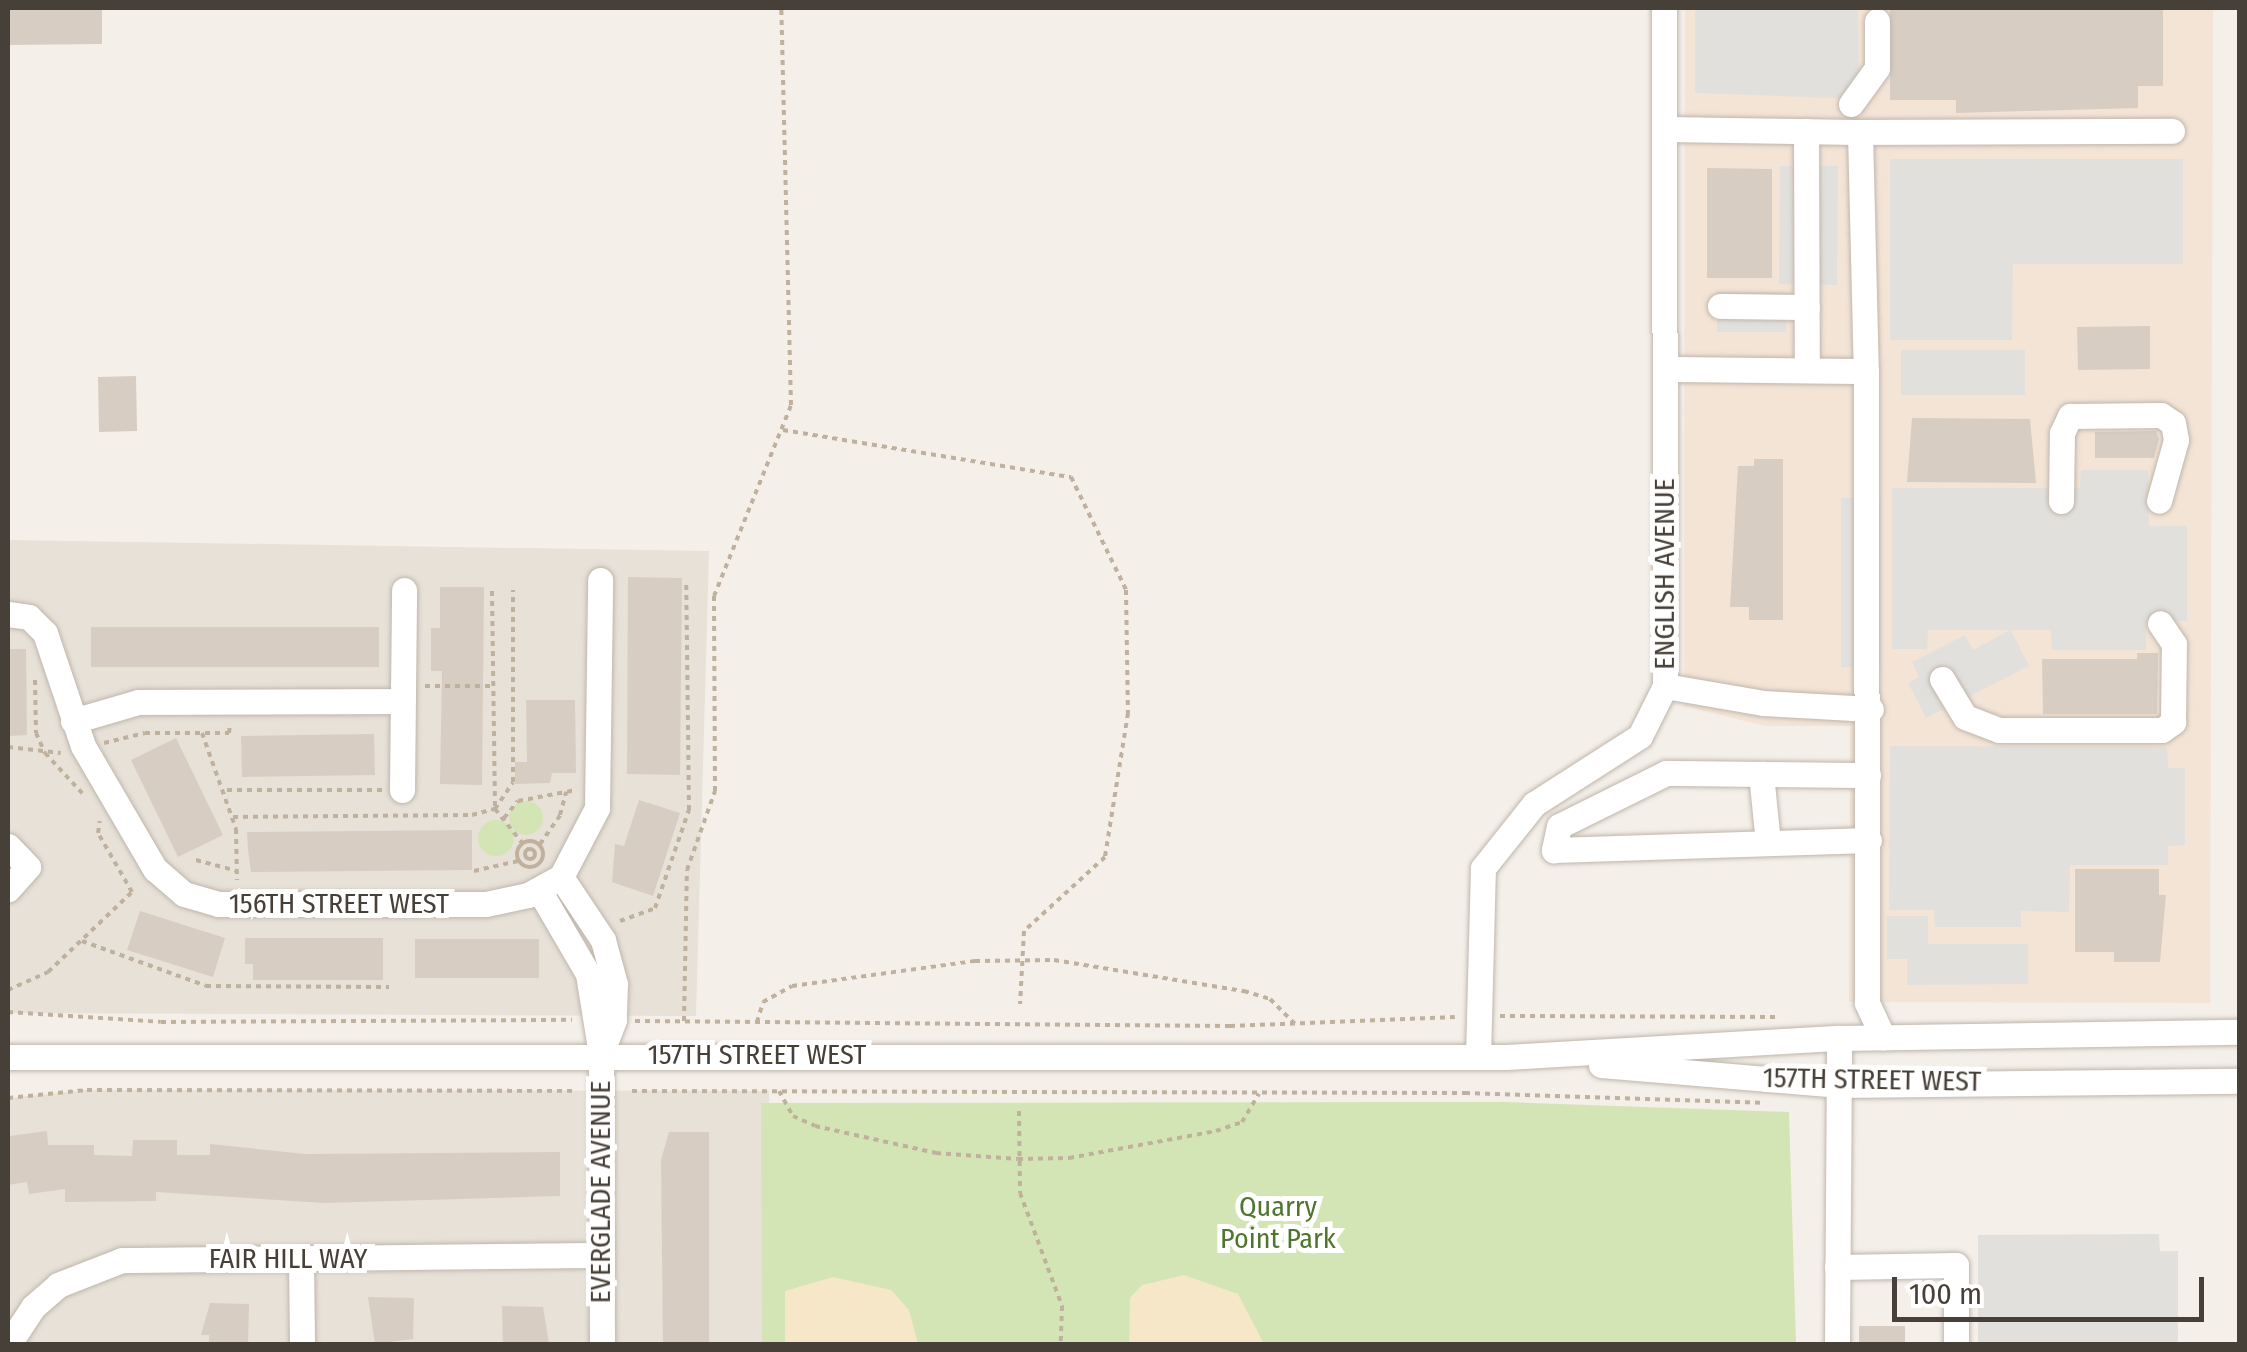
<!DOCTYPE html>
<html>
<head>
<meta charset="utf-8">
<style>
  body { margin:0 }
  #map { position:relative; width:2247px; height:1352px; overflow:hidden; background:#f4efe9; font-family:"Fira Sans Condensed",sans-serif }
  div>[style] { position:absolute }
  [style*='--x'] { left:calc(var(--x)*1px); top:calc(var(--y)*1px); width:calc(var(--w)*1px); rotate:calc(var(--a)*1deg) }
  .residential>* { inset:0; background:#e7e1d8 }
  .commercial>* { inset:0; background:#f4e4d6 }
  .green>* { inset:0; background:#d4e5b5 }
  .round { border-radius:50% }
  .sand>* { inset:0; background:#f5e7c8 }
  .parking>* { inset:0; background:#e2e0dd }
  .building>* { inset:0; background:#d8cdc2 }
  .path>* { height:4px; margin-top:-2px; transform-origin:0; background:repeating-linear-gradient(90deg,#c0b19e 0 5px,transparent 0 10px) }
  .path>.ring { margin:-2px; padding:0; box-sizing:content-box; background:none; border:4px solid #c0b19e; border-radius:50% }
  .roads { filter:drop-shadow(0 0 2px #bfb6ac) drop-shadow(0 0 2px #bfb6ac) }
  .minor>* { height:25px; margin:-12.5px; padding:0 12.5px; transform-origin:12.5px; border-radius:12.5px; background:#fff }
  span { translate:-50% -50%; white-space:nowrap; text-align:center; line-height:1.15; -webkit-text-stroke:10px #fff; paint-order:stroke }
  .street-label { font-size:28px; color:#474038 }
  .park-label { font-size:28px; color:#50762e }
  .frame { position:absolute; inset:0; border:10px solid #474038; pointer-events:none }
  .scale { position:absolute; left:1892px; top:1277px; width:312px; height:45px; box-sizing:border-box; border:5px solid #474038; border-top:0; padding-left:12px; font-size:30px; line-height:35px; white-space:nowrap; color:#474038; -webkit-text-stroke:8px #fff; paint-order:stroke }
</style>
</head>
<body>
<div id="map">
  <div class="residential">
    <div style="clip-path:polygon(8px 540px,709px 551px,696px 1016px,8px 1013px)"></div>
    <div style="clip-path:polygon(87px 1090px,769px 1091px,771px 1344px,8px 1344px,8px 1098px)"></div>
  </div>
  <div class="commercial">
    <div style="clip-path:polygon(1685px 8px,2213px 8px,2210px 1003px,1849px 1002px,1850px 726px,1765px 726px,1684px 706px)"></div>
  </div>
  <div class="green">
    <div class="round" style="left:509px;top:801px;width:34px;height:34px"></div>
    <div class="round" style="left:478px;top:820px;width:36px;height:36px"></div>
    <div style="clip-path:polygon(1505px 1102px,1789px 1112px,1796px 1344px,762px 1344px,761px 1103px)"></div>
  </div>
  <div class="sand">
    <div style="clip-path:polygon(1184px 1275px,1238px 1294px,1264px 1344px,1129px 1344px,1130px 1298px,1142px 1285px)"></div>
    <div style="clip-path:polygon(833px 1277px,891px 1290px,909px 1310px,918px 1344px,785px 1344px,785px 1291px)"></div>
  </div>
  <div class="parking">
    <div style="clip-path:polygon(1695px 8px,1858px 8px,1859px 99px,1695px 93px)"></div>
    <div style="clip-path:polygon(1890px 159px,2183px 159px,2183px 264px,2013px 264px,2012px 340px,1890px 340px)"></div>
    <div style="clip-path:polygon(1780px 166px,1838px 166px,1837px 285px,1779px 284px)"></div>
    <div style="clip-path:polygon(1717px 292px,1786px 292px,1786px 332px,1717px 332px)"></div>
    <div style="clip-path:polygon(1901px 350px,2025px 350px,2025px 395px,1901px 395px)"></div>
    <div style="clip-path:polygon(2081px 470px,2148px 470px,2149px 526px,2187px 526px,2187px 621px,2146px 621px,2146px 650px,2052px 650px,2051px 630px,2011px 630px,2029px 666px,1926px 718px,1908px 683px,1919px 677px,1912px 662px,1965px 635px,1973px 650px,2010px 630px,1928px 630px,1927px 649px,1892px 649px,1892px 488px,2080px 488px)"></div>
    <div style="clip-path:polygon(1841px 498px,1881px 498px,1881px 667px,1841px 667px)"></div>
    <div style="clip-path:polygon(1890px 746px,2167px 747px,2168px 768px,2185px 768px,2185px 845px,2168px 846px,2168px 865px,2070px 865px,2069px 912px,2021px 911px,2021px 927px,1935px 927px,1934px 910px,1889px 910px)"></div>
    <div style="clip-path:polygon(1887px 916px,1928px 916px,1928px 944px,2028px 944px,2028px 984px,1907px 985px,1907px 959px,1887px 959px)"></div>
    <div style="clip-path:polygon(2159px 1234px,2160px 1251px,2178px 1251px,2178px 1344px,1978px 1344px,1978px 1235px)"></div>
  </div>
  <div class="building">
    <div style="clip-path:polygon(8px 8px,102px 8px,102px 44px,8px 45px)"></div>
    <div style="clip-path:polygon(1890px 8px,2163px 8px,2163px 86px,2138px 86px,2138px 108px,1956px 113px,1956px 100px,1890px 100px)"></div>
    <div style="clip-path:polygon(1707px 168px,1772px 169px,1772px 278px,1707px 278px)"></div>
    <div style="clip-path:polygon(2150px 326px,2150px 369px,2078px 370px,2077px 327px)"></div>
    <div style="clip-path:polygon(136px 376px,137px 431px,99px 432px,98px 377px)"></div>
    <div style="clip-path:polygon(1912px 418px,2030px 419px,2036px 483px,1907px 482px)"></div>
    <div style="clip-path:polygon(2095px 432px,2156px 431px,2159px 439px,2154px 458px,2095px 458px)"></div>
    <div style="clip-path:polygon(1754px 459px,1783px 459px,1783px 620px,1749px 620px,1749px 607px,1730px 607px,1738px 466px,1754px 466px)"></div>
    <div style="clip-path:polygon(628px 577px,682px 578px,680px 775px,627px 774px)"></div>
    <div style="clip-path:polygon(440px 587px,484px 587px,482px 785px,440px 784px,442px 671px,431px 671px,431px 628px,440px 628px)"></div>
    <div style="clip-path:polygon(91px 627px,379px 627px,379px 667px,91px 667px)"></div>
    <div style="clip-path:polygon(8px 649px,26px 649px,27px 735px,8px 736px)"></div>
    <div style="clip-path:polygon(2137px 653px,2158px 653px,2157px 714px,2043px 714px,2042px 659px,2137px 659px)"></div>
    <div style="clip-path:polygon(526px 700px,575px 700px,576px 773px,552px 773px,550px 783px,515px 784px,515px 762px,527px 762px)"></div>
    <div style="clip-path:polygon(374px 734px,375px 775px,242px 777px,241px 736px)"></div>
    <div style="clip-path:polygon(176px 738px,223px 835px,178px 857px,131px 760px)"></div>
    <div style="clip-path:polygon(639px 800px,680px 813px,653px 896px,612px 882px,615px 844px,624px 846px)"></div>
    <div style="clip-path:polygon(472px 830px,472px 870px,251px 872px,248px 850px,247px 832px)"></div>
    <div style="clip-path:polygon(2075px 869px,2159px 869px,2159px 895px,2166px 895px,2160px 962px,2114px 962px,2114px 952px,2075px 952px)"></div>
    <div style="clip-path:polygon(140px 911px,225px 938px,213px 977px,127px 950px)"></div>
    <div style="clip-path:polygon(245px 938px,383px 938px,383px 980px,253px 980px,253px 964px,245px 964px)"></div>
    <div style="clip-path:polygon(415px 939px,539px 939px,539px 978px,415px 978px)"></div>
    <div style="clip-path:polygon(47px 1131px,48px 1145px,94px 1145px,94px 1155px,132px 1156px,133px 1140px,177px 1140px,177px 1155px,210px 1155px,210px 1144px,305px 1154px,560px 1152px,560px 1196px,324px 1203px,156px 1192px,156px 1201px,65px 1202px,65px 1189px,29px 1194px,27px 1182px,8px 1185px,10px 1136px)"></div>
    <div style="clip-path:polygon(669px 1132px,709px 1132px,709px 1344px,663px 1344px,661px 1160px)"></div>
    <div style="clip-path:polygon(368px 1297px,414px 1298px,413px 1339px,375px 1344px)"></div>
    <div style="clip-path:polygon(210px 1303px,249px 1304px,248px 1344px,209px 1344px,209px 1335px,201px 1335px)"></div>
    <div style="clip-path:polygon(502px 1306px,543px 1307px,549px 1344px,503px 1344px)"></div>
    <div style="clip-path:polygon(1859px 1326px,1905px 1326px,1905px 1344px,1859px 1344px)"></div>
  </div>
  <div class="path">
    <div style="--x:783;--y:430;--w:292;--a:9.3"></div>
    <div style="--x:1071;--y:477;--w:126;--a:64"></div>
    <div style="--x:1126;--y:590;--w:123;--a:89.1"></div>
    <div style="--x:1128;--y:713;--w:146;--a:99.1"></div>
    <div style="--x:1105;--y:857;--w:110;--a:137.6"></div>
    <div style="--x:1024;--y:931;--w:73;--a:93.1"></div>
    <div style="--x:492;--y:591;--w:218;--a:89.2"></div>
    <div style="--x:35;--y:680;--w:53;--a:88.9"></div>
    <div style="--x:36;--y:733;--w:22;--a:66"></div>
    <div style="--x:45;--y:753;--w:56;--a:47.2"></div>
    <div style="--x:425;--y:686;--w:65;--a:0"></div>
    <div style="--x:202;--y:733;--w:102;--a:70.5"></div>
    <div style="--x:236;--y:829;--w:51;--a:88.9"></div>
    <div style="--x:104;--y:743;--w:42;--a:-13.7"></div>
    <div style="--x:145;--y:733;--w:84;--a:0"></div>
    <div style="--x:229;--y:733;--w:10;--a:-84"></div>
    <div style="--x:8;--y:747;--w:53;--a:6.5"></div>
    <div style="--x:227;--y:790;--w:155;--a:0"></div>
    <div style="--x:495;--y:809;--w:32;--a:-56"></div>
    <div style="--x:513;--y:782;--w:192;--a:-90"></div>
    <div style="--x:233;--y:817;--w:239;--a:-0.5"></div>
    <div style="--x:472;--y:815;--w:24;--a:-15"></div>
    <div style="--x:495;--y:809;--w:51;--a:51.3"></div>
    <div style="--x:504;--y:818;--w:22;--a:-51"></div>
    <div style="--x:518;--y:801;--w:59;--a:-10.7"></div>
    <div class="ring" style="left:517px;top:841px;width:22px;height:22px"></div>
    <div style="--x:540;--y:844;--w:35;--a:-55"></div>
    <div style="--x:560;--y:815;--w:24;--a:-75"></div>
    <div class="ring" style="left:525px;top:849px;width:6px;height:6px"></div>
    <div style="--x:196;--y:860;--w:42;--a:15"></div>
    <div style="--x:474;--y:871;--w:45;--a:-12.8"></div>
    <div style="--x:620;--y:921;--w:37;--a:-20"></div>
    <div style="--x:655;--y:908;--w:104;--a:-70.9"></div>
    <div style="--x:689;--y:810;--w:230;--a:-90.7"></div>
    <div style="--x:82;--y:941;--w:132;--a:19.9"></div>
    <div style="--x:206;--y:986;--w:183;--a:0.3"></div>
    <div style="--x:8;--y:990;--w:44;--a:-24.2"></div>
    <div style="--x:48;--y:972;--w:116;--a:-43.6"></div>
    <div style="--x:132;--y:892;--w:68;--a:-120"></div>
    <div style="--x:98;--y:833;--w:12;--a:-81"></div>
    <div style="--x:8;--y:1012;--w:153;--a:3.7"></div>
    <div style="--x:161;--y:1022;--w:411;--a:-0.3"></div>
    <div style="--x:1500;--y:1016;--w:275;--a:0.2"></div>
    <div style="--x:635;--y:1021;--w:595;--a:0.48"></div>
    <div style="--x:1230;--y:1026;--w:225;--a:-2.3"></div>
    <div style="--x:684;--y:1021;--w:151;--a:-88.9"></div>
    <div style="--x:687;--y:870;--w:84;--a:-70.5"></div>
    <div style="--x:715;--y:791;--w:195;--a:-90.3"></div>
    <div style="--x:714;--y:596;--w:206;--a:-68"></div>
    <div style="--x:791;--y:405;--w:397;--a:-91.4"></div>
    <div style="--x:757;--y:1022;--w:21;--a:-73"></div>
    <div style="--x:763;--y:1002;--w:33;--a:-29"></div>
    <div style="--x:792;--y:986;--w:185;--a:-7.8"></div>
    <div style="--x:975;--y:961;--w:79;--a:-0.7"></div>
    <div style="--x:1054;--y:960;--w:193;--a:9.3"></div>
    <div style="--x:1244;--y:991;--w:27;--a:17"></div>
    <div style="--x:1270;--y:999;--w:35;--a:45"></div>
    <div style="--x:632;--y:1091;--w:833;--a:0.14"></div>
    <div style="--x:1465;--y:1093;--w:297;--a:1.9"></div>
    <div style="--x:779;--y:1091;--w:29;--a:61"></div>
    <div style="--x:793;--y:1116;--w:24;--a:24"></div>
    <div style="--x:815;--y:1126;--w:124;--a:12.6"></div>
    <div style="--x:936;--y:1153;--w:82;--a:4.2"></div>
    <div style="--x:1018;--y:1159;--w:51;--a:-1.1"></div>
    <div style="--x:1069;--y:1158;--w:149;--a:-10.4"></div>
    <div style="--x:1216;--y:1131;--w:28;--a:-19"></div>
    <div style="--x:1242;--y:1122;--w:33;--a:-59"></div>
    <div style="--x:8;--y:1098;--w:79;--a:-5.8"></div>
    <div style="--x:87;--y:1090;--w:490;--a:0.1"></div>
    <div style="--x:1019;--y:1111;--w:82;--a:89.3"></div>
    <div style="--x:1020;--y:1193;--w:121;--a:69.6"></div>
    <div style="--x:1062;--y:1306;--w:38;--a:92"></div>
  </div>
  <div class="roads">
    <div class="minor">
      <div style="--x:1851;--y:104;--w:44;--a:-54.2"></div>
      <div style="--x:1877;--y:68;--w:47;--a:-90"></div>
      <div style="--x:1664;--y:129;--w:196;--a:0.9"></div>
      <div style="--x:1860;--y:132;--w:239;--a:88.6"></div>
      <div style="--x:1806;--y:131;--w:239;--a:89.8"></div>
      <div style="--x:1860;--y:132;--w:312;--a:-0.2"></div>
      <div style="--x:1720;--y:306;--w:87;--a:0.7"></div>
      <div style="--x:1665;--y:369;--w:201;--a:0.6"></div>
      <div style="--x:1866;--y:371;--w:632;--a:89.91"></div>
      <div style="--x:1867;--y:1003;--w:38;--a:65"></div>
      <div style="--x:2061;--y:501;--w:68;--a:-89.2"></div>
      <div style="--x:2062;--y:433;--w:19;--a:-65"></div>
      <div style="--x:2070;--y:416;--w:91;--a:-0.6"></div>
      <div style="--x:2161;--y:415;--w:14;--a:34"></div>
      <div style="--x:2173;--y:423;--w:17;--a:80"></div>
      <div style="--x:2176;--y:440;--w:63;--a:105.6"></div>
      <div style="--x:8;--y:614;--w:21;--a:8"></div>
      <div style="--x:29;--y:617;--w:23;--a:45"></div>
      <div style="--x:45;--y:633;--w:119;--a:71.4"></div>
      <div style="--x:83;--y:746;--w:143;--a:59.7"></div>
      <div style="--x:155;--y:869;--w:38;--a:41"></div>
      <div style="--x:184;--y:894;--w:35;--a:16"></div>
      <div style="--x:218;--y:904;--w:268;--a:0"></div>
      <div style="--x:486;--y:904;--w:43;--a:-12.1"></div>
      <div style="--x:528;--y:895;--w:38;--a:-29"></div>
      <div style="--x:561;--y:877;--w:78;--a:-62.4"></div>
      <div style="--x:597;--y:808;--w:228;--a:-89.2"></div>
      <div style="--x:1942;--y:679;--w:44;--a:58.8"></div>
      <div style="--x:1965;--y:717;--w:36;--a:21"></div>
      <div style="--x:1999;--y:730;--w:163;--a:0"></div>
      <div style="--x:2162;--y:730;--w:14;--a:-36"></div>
      <div style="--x:2173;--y:722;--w:78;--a:-89.3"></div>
      <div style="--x:2174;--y:644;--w:25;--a:-124"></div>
      <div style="--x:1665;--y:686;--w:99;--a:9.8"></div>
      <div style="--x:1763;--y:703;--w:108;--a:3.2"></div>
      <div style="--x:73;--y:721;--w:68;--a:-16.3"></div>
      <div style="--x:138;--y:702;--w:264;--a:-0.2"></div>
      <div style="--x:1761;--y:774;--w:69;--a:84.2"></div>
      <div style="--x:1868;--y:775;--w:202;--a:-179.4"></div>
      <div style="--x:1666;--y:773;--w:119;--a:153.6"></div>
      <div style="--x:1559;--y:826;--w:25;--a:102"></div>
      <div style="--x:1554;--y:850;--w:315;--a:-1.8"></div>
      <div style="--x:402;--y:790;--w:200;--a:-89.4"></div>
      <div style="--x:8;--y:846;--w:29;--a:46"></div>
      <div style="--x:28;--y:867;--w:30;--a:132"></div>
      <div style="--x:561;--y:877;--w:76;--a:56.3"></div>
      <div style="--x:603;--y:940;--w:46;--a:74.7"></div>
      <div style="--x:615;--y:984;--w:36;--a:92"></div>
      <div style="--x:614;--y:1020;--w:36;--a:111"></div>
      <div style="--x:601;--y:1054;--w:290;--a:89.8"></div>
      <div style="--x:539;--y:890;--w:97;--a:59.7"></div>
      <div style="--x:588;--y:974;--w:81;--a:80.8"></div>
      <div style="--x:8;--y:1057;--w:1498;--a:0"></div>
      <div style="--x:1506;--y:1057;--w:334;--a:-3.3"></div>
      <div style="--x:1839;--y:1038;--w:401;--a:-0.9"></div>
      <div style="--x:1478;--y:1057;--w:189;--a:-88.5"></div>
      <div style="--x:1483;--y:868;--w:82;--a:-51.4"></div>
      <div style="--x:1534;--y:804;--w:126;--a:-32.7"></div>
      <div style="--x:1640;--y:736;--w:56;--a:-63.4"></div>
      <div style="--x:1665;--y:686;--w:678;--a:-90.08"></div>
      <div style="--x:1601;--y:1065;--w:237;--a:4.8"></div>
      <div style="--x:1837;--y:1085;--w:403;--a:-0.6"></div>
      <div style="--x:301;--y:1259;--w:85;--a:89.3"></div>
      <div style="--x:1837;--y:1267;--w:119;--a:-1"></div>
      <div style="--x:1956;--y:1265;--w:79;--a:90"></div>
      <div style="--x:9;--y:1344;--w:44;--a:-57"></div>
      <div style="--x:33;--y:1307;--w:33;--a:-41"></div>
      <div style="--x:58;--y:1285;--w:69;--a:-21.3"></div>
      <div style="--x:122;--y:1260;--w:479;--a:-0.6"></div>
      <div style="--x:1837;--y:1344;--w:306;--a:-89.6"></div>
    </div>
  </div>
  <div class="street-label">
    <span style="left:1665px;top:574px;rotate:-90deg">ENGLISH AVENUE</span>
    <span style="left:339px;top:904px">156TH STREET WEST</span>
    <span style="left:757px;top:1055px">157TH STREET WEST</span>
    <span style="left:1872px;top:1080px;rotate:1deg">157TH STREET WEST</span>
    <span style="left:601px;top:1192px;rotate:-90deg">EVERGLADE AVENUE</span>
    <span style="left:288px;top:1259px">FAIR HILL WAY</span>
  </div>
  <div class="park-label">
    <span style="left:1278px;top:1223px">Quarry<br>Point Park</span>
  </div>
  <div class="frame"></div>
  <div class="scale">100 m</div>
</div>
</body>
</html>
